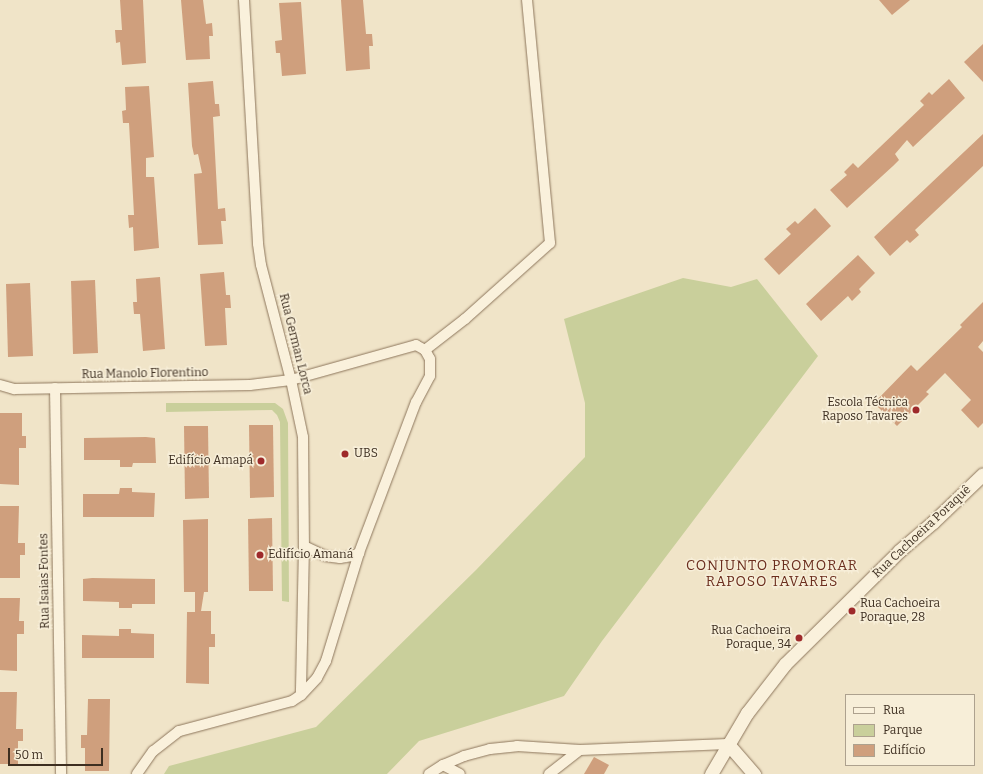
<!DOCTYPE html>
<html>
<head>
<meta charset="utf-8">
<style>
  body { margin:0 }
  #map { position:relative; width:983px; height:774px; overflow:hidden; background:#f0e4c8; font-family:Bitter,serif }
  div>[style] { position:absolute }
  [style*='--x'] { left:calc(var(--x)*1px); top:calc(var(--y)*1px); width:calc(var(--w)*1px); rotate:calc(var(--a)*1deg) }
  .green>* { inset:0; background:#c9cf9b }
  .building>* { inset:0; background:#cf9f7d }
  .roads { filter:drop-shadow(0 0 1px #8d765c) drop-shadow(0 0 1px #8d765c) }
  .minor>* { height:10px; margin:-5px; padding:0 5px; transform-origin:5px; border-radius:5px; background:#faf1dc }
  .tertiary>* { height:13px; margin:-6.5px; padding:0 6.5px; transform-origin:6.5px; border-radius:6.5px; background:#faf1dc }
  .dots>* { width:11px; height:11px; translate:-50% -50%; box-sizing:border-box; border:2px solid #f7eed8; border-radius:50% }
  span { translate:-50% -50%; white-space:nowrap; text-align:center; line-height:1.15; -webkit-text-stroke:3px #f7eed8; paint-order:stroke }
  .street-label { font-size:12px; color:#3d2e20 }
  .poi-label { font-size:12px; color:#3d2e20 }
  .right { translate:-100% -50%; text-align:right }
  .left { translate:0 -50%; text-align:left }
  .quarter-label { font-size:14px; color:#6b2e1e; letter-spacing:1px }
  .legend { position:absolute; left:845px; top:694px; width:130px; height:72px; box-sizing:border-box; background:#f7eed8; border:1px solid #ada18e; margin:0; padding:5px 7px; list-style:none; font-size:12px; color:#3d2e20 }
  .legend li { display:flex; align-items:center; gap:8px; height:20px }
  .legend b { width:20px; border:1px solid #ada18e }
  .scale { position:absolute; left:8px; top:748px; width:95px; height:18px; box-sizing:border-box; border:2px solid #3d2e20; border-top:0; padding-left:5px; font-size:12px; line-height:14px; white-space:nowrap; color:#3d2e20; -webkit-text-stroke:3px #f7eed8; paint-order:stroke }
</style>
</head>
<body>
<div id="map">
  <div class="green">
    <div style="clip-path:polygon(683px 278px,731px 287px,757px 279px,818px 356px,602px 641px,564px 696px,419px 741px,387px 774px,164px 774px,169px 766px,316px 727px,476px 570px,585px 457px,585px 403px,564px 319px)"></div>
    <div style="clip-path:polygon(166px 403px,275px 403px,283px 409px,288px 423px,289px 602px,282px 601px,280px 422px,277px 415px,272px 410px,166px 412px)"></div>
  </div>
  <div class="building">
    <div style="clip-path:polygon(120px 0,143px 0,146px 63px,122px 65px,120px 42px,116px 43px,115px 30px,122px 30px)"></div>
    <div style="clip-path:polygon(181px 0,203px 0,206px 24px,212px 23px,213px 36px,209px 36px,210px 59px,186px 60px)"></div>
    <div style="clip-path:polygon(341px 0,363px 0,366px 34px,372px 34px,373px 46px,369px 46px,370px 69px,346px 71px)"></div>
    <div style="clip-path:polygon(879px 0,910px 0,892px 15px)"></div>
    <div style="clip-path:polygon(301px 2px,306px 74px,282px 76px,280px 53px,276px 53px,275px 41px,282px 40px,279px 3px)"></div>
    <div style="clip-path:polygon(983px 44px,983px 82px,964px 62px)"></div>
    <div style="clip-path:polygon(949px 79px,965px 98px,913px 147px,907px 140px,895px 154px,899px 160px,893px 166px,847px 208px,830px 190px,847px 175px,844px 172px,853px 163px,858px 168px,924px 105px,920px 101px,929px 92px,932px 95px)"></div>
    <div style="clip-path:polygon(213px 81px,215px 104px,219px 104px,220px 116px,213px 117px,218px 209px,225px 208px,226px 221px,221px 221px,223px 244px,198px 245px,194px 174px,202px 173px,198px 154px,194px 155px,192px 146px,188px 83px)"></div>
    <div style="clip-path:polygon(149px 86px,154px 157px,146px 158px,146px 177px,154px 177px,159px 248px,134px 251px,133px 227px,129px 228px,128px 215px,134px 215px,129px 123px,123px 123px,122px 111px,126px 110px,125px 87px)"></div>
    <div style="clip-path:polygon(983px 134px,983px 166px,915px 230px,919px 235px,910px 243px,907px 240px,890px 256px,874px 237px)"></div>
    <div style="clip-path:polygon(815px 208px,831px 226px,779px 275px,764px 259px,791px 234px,786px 229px,795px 221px,798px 224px)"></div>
    <div style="clip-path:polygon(858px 255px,875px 273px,859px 289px,861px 292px,852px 301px,848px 296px,821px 321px,806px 304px)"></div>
    <div style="clip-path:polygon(224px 272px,226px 295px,230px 295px,231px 308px,225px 308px,227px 345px,205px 346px,200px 274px)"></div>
    <div style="clip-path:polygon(160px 277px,165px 349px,143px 351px,140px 314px,134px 314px,133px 302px,137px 302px,136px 279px)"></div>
    <div style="clip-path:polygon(95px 280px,98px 353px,73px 354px,71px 281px)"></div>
    <div style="clip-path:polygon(30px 283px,33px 356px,8px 357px,6px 284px)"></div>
    <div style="clip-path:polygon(983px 302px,983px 341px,978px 347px,983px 352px,983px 423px,978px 428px,961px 410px,971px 400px,945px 373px,926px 392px,929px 394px,897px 426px,874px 403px,911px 365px,917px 371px,962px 327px,960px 325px)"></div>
    <div style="clip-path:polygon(0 413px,22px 413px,22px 436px,26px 436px,26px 448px,19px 448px,19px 485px,0 484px)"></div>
    <div style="clip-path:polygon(249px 425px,273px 425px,274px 497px,250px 498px)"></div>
    <div style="clip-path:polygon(184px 426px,208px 426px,209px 498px,185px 499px)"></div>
    <div style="clip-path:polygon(146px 437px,155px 438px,156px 463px,133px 463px,132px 467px,120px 467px,120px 460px,84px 460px,84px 438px)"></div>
    <div style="clip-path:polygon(120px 488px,132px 488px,132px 492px,155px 493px,154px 517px,83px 517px,83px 494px,119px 494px)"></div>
    <div style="clip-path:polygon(0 506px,19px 506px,18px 543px,25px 543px,25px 555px,20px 555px,20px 578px,0 578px)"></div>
    <div style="clip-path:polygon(272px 518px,273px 591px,249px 591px,248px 519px)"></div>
    <div style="clip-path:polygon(208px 519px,208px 592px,204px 592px,201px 611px,211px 611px,211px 634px,215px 634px,215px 647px,209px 647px,209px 684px,186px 683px,187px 612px,195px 612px,195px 592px,184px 592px,183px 520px)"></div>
    <div style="clip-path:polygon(92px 578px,155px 579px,155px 604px,132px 604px,132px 608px,119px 608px,119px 602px,83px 601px,83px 579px)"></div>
    <div style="clip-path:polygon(0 598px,20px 598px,19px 621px,24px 621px,24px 634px,17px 634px,17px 671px,0 670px)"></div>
    <div style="clip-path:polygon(119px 629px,131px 629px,131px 633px,154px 634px,154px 658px,82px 658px,82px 635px,119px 636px)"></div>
    <div style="clip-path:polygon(0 692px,17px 692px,16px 729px,23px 729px,23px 741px,18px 741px,18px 764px,0 764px)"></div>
    <div style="clip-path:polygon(88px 699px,110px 699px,109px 771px,85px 771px,85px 748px,81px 748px,81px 735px,87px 735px)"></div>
    <div style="clip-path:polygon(594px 757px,609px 765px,604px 774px,584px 774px)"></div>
  </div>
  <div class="roads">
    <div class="minor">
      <div style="--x:244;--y:0;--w:244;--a:86.7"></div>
      <div style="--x:258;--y:244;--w:21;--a:82"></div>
      <div style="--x:261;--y:265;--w:119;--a:75.4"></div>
      <div style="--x:291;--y:380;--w:58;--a:78.1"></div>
      <div style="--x:303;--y:437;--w:109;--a:89.5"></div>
      <div style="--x:304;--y:546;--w:149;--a:91.2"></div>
      <div style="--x:425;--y:350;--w:51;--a:-37.8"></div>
      <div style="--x:465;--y:319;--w:114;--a:-41.8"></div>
      <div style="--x:550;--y:243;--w:244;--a:-95.4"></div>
      <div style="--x:0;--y:385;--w:15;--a:16"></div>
      <div style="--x:14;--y:389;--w:236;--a:-1"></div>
      <div style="--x:250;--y:385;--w:41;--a:-7"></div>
      <div style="--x:291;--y:380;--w:130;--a:-15.6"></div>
      <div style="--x:416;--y:345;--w:10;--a:29"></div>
      <div style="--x:425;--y:350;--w:10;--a:61"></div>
      <div style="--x:430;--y:359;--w:17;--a:90"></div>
      <div style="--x:430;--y:376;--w:30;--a:118"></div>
      <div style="--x:416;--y:402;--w:161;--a:110.7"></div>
      <div style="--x:359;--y:553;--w:113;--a:107"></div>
      <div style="--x:326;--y:661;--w:19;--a:118"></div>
      <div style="--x:317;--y:678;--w:23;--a:133"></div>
      <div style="--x:301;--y:695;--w:11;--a:146"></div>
      <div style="--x:292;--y:701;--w:117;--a:165.1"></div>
      <div style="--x:179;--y:731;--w:33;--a:142"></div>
      <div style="--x:153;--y:751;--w:28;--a:125"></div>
      <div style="--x:55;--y:388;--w:386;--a:89.1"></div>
      <div style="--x:304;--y:546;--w:23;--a:25"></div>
      <div style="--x:325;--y:556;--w:15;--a:8"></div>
      <div style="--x:340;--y:558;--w:12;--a:-9"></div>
      <div style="--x:352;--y:556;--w:8;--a:-23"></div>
      <div style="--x:443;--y:765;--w:19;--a:28"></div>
      <div style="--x:429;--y:774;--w:17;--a:-33"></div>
      <div style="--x:443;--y:765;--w:23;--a:-23"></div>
      <div style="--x:464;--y:756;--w:27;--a:-15"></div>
      <div style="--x:490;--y:749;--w:27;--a:-6"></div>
      <div style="--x:517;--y:746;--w:63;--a:3.6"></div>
      <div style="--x:549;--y:774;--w:39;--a:-38"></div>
      <div style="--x:580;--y:750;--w:148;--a:-2.3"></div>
    </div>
    <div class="tertiary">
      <div style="--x:728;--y:744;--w:40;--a:49"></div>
      <div style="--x:711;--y:774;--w:71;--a:-59.5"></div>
      <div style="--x:747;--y:713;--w:62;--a:-52.2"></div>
      <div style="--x:785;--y:664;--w:161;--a:-44.7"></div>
      <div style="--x:899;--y:551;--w:45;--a:-40.5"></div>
      <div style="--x:933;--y:522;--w:69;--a:-43.8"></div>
    </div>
  </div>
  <div class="dots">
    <div style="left:916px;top:410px;background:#9e2a2b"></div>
    <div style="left:345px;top:454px;background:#9e2a2b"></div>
    <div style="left:261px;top:461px;background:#9e2a2b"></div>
    <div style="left:260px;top:555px;background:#9e2a2b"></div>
    <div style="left:852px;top:611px;background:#9e2a2b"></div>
    <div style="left:799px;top:638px;background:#9e2a2b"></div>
  </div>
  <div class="street-label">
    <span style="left:295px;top:344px;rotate:76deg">Rua German Lorca</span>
    <span style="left:145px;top:374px;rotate:-1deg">Rua Manolo Florentino</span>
    <span style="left:922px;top:532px;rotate:-43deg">Rua Cachoeira Poraquê</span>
    <span style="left:45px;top:581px;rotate:-91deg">Rua Isaias Fontes</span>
  </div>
  <div class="poi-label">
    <span class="right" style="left:908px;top:410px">Escola Técnica<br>Raposo Tavares</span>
    <span class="left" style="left:354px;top:454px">UBS</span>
    <span class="right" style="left:253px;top:461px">Edifício Amapá</span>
    <span class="left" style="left:268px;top:555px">Edifício Amaná</span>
    <span class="left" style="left:860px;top:611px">Rua Cachoeira<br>Poraque, 28</span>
    <span class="right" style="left:791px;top:638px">Rua Cachoeira<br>Poraque, 34</span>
  </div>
  <div class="quarter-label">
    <span style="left:772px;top:574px">CONJUNTO PROMORAR<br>RAPOSO TAVARES</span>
  </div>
  <ul class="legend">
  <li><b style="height:5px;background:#faf1dc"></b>Rua</li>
  <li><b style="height:11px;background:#c9cf9b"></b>Parque</li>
  <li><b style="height:11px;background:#cf9f7d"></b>Edifício</li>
  </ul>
  <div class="scale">50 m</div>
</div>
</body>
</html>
